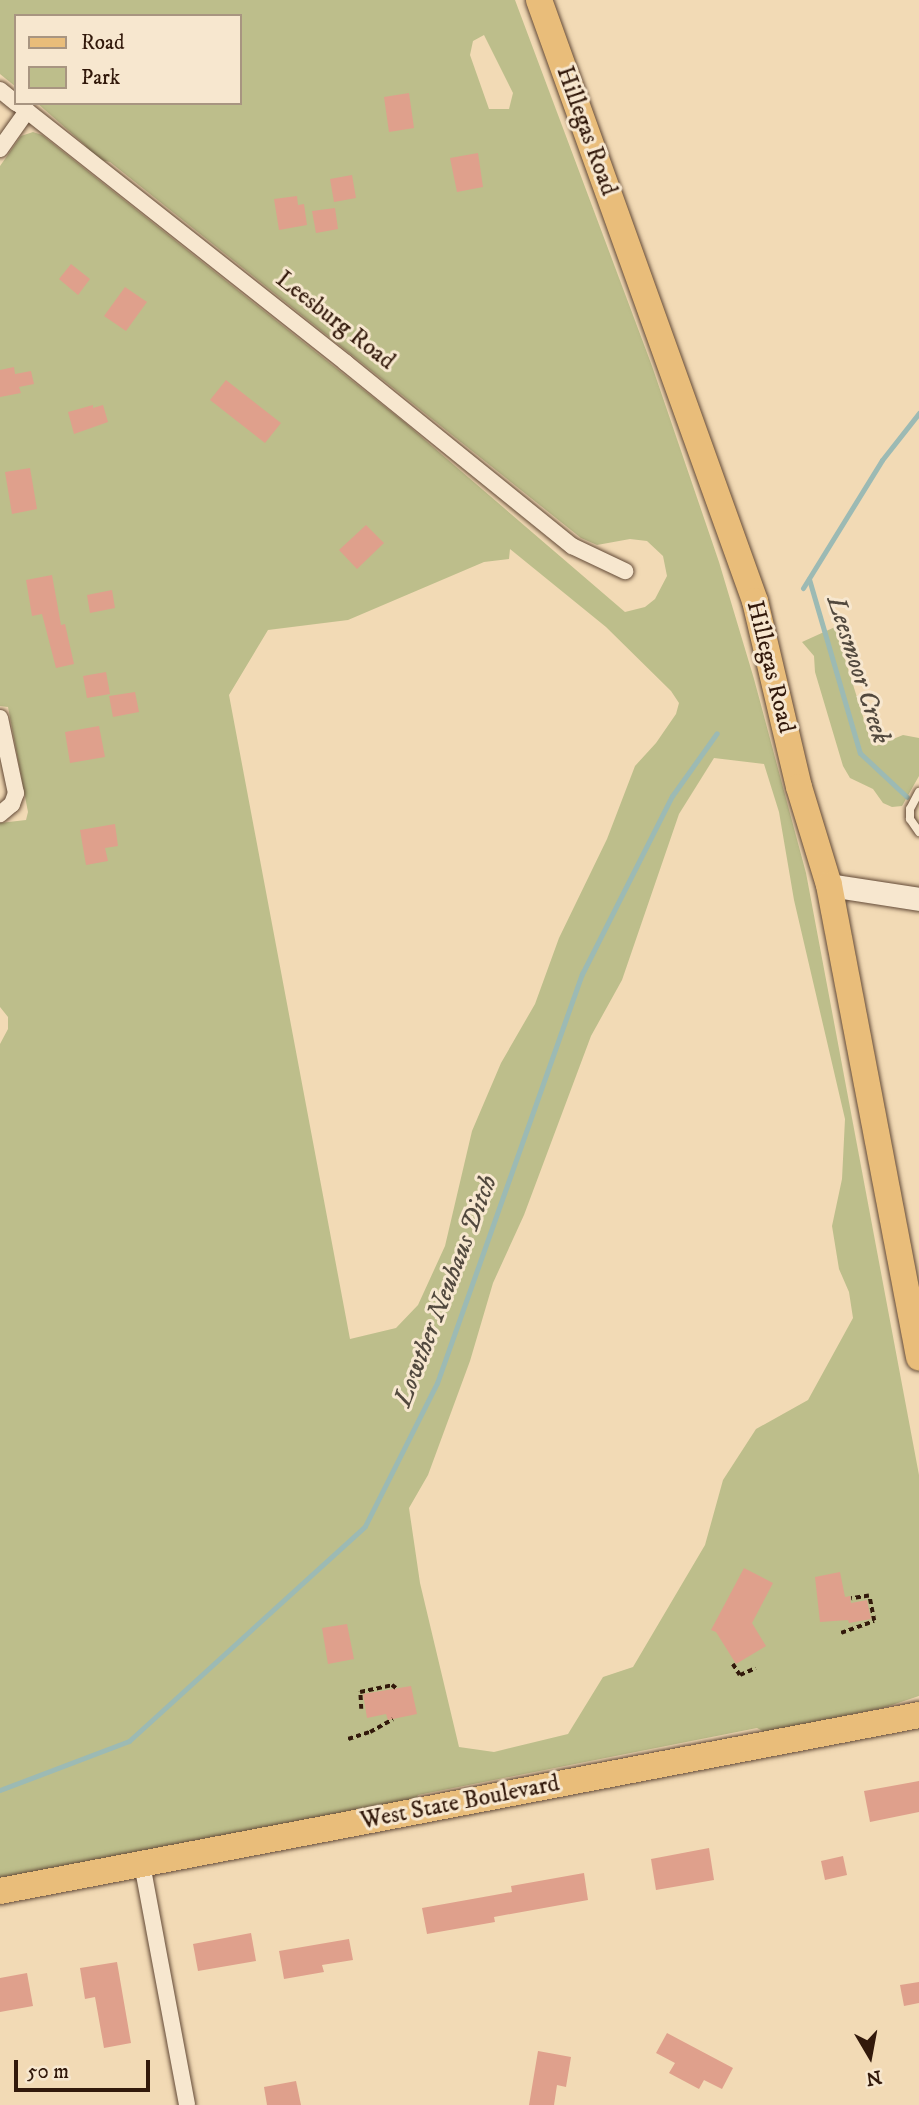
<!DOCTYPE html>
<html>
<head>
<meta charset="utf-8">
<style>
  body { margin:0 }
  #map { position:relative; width:919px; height:2105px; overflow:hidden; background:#f2dab5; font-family:"IM FELL DW Pica",serif }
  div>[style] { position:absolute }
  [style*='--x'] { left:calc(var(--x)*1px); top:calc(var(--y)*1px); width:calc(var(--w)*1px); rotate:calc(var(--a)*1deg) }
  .green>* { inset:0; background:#bdbe8b }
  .stream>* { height:5px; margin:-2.5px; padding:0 2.5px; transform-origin:2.5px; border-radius:2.5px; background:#9cbab4 }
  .building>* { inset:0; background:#dfa08c }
  .path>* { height:3.5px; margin-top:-1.75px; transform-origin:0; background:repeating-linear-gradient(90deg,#32190b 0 5px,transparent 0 8.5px) }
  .roads { filter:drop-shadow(0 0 2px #624936) drop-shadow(0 0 2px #624936) }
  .lane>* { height:8px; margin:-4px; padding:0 4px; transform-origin:4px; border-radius:4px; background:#f7e7cf }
  .street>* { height:16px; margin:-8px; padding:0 8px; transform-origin:8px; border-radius:8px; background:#f7e7cf }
  .secondary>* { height:23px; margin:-11.5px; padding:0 11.5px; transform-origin:11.5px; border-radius:11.5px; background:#f7e7cf }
  .primary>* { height:26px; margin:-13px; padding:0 13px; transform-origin:13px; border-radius:13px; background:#e9bd7a }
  span { translate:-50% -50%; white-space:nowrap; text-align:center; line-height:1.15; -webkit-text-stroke:6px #f7e7cf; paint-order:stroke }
  .street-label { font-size:24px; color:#32190b }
  .water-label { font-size:26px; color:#52493e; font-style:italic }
  .legend { position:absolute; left:14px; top:14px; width:228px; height:91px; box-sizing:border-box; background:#f7e7cf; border:2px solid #a89581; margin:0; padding:9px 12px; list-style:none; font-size:21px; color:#32190b }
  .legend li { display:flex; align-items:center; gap:14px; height:35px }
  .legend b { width:35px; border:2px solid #a89581 }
  .north { position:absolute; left:835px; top:2021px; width:70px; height:70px; -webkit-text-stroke:5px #f7e7cf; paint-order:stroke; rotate:170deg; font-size:19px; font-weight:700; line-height:28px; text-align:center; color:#32190b }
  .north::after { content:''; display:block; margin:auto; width:24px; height:32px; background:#32190b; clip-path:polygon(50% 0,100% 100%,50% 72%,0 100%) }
  .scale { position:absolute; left:14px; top:2060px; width:136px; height:32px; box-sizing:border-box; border:4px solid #32190b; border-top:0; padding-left:9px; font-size:21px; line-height:24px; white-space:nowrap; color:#32190b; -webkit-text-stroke:5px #f7e7cf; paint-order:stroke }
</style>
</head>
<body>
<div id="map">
  <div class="green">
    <div style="clip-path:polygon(evenodd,0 0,515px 0,652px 366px,719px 562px,754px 679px,806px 873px,919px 1475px,919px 1696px,883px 1708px,765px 1732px,757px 1728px,418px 1795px,416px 1799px,0 1879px,0 1044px,8px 1029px,8px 1017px,0 1007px,0 823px,26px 820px,28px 812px,8px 707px,0 706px,0 166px,21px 136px,33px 132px,42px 135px,404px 422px,625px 612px,645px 607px,655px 599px,667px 576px,663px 556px,647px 541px,630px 539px,597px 545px,581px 538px,110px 162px,96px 159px,85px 145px,37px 103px,240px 103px,240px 16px,16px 16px,16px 87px,0 74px,0 0,484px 35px,513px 93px,509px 109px,489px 109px,470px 55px,473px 41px,484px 35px,0 0,510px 549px,606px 627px,671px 691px,679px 703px,676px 714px,656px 743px,635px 766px,607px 839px,559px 938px,535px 1004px,501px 1063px,472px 1131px,445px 1246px,418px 1305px,396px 1328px,350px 1339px,229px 695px,268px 630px,348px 620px,484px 562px,509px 559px,510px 549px,0 0,714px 758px,764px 764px,779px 812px,794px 900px,845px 1119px,842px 1179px,832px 1226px,839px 1269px,849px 1292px,853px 1318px,808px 1400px,756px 1429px,723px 1480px,705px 1545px,633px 1667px,603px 1677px,568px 1734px,494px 1752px,459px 1747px,420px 1583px,409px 1508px,428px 1475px,470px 1361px,493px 1283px,524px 1215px,591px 1036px,622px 980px,679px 814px,714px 758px)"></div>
    <div style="clip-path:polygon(835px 627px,870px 739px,876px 746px,903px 735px,919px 738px,919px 776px,902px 806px,892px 807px,883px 803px,873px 789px,850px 778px,843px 766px,815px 672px,814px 656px,802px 642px)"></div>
  </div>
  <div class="stream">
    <div style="--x:809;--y:579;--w:181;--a:73.7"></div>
    <div style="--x:860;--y:753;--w:64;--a:43.1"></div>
    <div style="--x:803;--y:588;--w:150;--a:-58.3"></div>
    <div style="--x:882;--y:460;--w:60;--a:-51.8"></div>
    <div style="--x:0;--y:1790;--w:138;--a:-20.8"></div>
    <div style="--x:129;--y:1741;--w:319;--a:-42.3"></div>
    <div style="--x:365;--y:1526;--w:160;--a:-63.3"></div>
    <div style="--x:437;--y:1383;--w:434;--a:-70.5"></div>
    <div style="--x:582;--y:974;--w:199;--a:-63.2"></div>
    <div style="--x:672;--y:796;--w:77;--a:-54.5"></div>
  </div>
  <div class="building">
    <div style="clip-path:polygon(409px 93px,414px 128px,389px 132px,384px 97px)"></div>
    <div style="clip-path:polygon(478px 153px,483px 187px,457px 192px,450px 158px)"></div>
    <div style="clip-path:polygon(352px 175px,356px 198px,334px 202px,330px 179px)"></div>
    <div style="clip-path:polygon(297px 196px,298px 205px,304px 204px,307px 225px,279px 230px,274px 199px)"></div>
    <div style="clip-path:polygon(335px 208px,338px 229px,316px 233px,312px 211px)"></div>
    <div style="clip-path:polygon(71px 264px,90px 279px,78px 295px,59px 279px)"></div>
    <div style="clip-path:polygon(125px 287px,147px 302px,126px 331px,104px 316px)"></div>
    <div style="clip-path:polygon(14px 367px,15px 374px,31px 371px,34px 384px,19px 387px,21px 393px,0 397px,0 370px)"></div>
    <div style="clip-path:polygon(226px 380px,281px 423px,265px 443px,210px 400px)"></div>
    <div style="clip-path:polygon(93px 405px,93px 408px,103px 405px,108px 422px,74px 434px,68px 412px)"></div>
    <div style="clip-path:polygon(30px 468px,37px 509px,12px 514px,5px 472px)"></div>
    <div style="clip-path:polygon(366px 525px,384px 543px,357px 569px,339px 550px)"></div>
    <div style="clip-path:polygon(52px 575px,61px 625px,65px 624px,74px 664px,56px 668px,42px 614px,32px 616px,26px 580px)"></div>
    <div style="clip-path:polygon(112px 590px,115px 608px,90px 613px,87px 595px)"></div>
    <div style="clip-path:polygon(106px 672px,110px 694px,87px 698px,83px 676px)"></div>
    <div style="clip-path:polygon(135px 692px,139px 712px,113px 717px,109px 696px)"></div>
    <div style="clip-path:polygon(99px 726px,105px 757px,70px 763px,65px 732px)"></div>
    <div style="clip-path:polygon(115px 824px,118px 846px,105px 848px,108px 861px,86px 865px,80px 830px)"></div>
    <div style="clip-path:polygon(744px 1568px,773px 1583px,752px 1623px,766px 1646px,736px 1664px,716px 1632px,711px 1630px)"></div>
    <div style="clip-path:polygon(840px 1572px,845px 1597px,850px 1596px,851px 1603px,867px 1600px,871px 1619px,849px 1623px,848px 1620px,820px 1622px,815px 1577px)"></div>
    <div style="clip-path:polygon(347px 1624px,354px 1659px,328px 1664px,322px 1628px)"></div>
    <div style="clip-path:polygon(411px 1686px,417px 1714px,388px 1720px,386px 1714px,367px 1718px,363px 1694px)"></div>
    <div style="clip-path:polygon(919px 1781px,919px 1812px,870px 1822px,864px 1791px)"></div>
    <div style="clip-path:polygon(709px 1848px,714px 1880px,656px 1890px,651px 1859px)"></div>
    <div style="clip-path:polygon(843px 1856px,847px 1875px,825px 1880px,821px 1861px)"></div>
    <div style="clip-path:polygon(584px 1873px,588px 1900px,494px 1917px,495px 1922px,427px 1934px,422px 1908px,512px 1892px,511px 1886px)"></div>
    <div style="clip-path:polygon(251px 1933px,256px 1961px,198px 1971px,193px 1944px)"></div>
    <div style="clip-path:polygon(349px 1939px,353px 1960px,322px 1965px,324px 1972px,284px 1979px,279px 1951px)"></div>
    <div style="clip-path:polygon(117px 1962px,131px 2043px,104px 2048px,95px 1997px,85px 1999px,80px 1968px)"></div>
    <div style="clip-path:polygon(27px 1973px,33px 2006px,0 2012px,0 1978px)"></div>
    <div style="clip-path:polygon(919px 1982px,919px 2003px,904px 2006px,900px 1985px)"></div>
    <div style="clip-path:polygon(667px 2033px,733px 2068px,722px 2089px,704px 2080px,699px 2089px,669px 2073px,675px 2063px,656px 2053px)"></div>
    <div style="clip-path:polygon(538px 2051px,571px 2057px,566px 2087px,557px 2085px,554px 2105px,529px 2105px)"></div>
    <div style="clip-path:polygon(296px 2081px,301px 2105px,267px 2105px,264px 2087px)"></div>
  </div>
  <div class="path">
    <div style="--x:841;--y:1633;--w:35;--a:-20"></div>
    <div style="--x:874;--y:1621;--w:25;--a:-101"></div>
    <div style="--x:869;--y:1596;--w:18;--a:171"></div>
    <div style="--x:733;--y:1664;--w:13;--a:58"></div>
    <div style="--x:740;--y:1675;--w:17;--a:-24"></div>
    <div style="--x:361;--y:1709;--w:17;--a:-93"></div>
    <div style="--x:360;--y:1692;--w:33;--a:-12"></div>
    <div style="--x:392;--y:1685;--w:5;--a:37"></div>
    <div style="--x:348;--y:1739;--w:23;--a:-18"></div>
    <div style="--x:370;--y:1732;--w:26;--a:-29"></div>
  </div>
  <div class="roads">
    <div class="lane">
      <div style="--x:919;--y:792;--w:19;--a:118"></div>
      <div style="--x:910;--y:809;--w:10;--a:90"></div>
      <div style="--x:910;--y:819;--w:16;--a:55"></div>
    </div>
    <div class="street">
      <div style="--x:0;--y:90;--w:21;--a:39"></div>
      <div style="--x:17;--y:103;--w:419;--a:38.3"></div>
      <div style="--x:346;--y:363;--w:291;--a:39"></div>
      <div style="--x:572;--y:546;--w:59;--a:25.3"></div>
      <div style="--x:0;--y:149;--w:47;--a:-54.6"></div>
      <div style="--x:0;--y:718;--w:77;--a:78"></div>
      <div style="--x:16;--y:793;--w:12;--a:110"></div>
      <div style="--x:12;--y:804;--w:16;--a:140"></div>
      <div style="--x:142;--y:1864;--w:245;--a:79.4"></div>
    </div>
    <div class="secondary">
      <div style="--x:829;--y:885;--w:91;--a:8.8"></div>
    </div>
    <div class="primary">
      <div style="--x:539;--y:0;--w:639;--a:70.23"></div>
      <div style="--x:755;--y:601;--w:191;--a:76.7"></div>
      <div style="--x:799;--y:787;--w:102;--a:73"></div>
      <div style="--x:829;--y:885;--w:481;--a:79.2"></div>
      <div style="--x:0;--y:1891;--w:936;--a:-10.84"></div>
    </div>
  </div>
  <div class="street-label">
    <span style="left:586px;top:131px;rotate:70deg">Hillegas Road</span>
    <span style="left:335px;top:321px;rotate:38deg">Leesburg Road</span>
    <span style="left:770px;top:667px;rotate:76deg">Hillegas Road</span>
    <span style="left:460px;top:1803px;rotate:-11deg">West State Boulevard</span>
  </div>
  <div class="water-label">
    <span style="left:858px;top:670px;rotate:72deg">Leesmoor Creek</span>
    <span style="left:446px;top:1291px;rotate:-69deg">Lowther Neuhaus Ditch</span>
  </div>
  <ul class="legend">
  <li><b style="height:9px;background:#e9bd7a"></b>Road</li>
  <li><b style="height:19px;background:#bdbe8b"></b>Park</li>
  </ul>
  <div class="north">N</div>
  <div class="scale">50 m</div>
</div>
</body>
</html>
